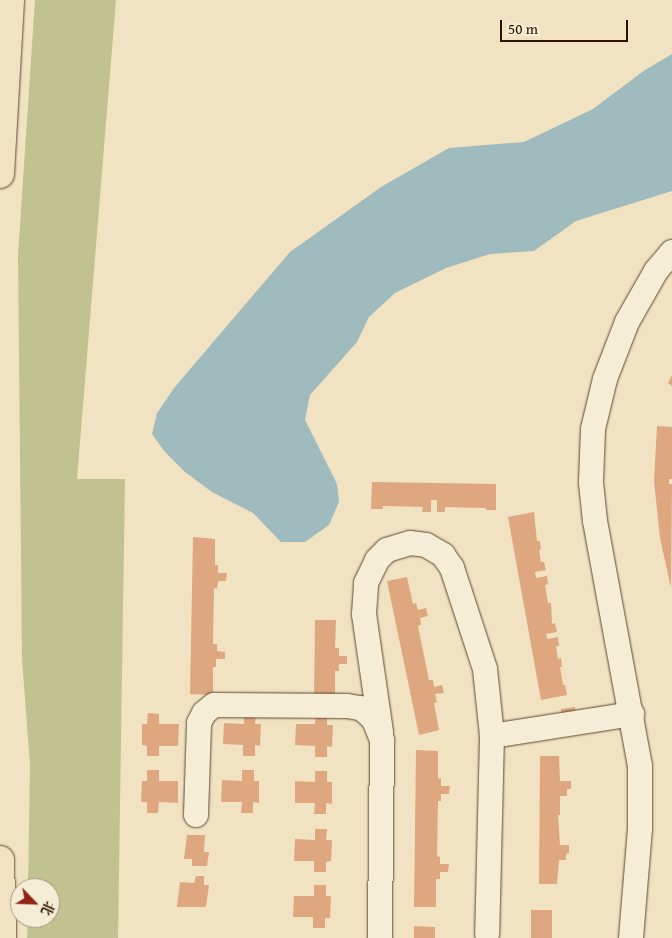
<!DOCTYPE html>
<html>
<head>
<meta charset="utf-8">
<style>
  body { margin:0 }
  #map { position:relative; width:672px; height:938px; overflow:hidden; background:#f1e3c1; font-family:"Gentium Book Plus","Noto Serif SC",serif }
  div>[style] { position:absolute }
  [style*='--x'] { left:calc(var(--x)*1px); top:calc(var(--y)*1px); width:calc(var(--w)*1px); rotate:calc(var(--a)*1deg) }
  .green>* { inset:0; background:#c0c28f }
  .water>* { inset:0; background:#9fbbbd }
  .building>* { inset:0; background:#dea780 }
  .roads { filter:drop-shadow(0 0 1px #5e4630) drop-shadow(0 0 1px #5e4630) }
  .minor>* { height:24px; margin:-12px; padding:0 12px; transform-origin:12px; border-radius:12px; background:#f6edd7 }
  .highway>* { height:28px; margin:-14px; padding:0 14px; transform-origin:14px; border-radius:14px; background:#f1e3c1 }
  span { translate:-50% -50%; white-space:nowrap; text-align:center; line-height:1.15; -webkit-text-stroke:5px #f6edd7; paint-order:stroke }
  .north { position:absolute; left:10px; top:878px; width:50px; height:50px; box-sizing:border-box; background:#f6edd7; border:1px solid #a69581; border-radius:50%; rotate:114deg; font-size:14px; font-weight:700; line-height:20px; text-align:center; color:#2d1100 }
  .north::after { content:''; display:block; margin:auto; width:18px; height:22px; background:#8f2418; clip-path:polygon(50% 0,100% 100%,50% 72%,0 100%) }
  .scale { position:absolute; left:500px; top:20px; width:128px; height:22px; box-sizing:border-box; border:2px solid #2d1100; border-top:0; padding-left:6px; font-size:15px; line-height:18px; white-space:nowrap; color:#2d1100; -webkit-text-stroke:4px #f6edd7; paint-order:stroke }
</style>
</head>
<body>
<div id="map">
  <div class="green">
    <div style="clip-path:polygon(35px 0,116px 0,77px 479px,125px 479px,118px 938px,27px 938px,28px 918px,50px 918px,50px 888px,28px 888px,30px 765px,22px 659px,18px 255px)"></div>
  </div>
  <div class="water">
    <div style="clip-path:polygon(672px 54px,672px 191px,576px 221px,534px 251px,490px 254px,446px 268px,395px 293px,369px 317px,357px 342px,310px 395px,305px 420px,337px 484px,339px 502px,329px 525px,305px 542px,281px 542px,253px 513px,212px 492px,185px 472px,165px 452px,152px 434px,157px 413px,174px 388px,290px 252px,381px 187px,449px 148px,524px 142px,593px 109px,645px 70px)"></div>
  </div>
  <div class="building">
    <div style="clip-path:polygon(672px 375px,672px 386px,668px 383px)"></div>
    <div style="clip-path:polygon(657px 426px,672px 427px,672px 479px,669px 479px,669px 484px,672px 484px,671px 588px,660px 538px,654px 481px)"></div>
    <div style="clip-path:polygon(372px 482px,496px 484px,496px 510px,486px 510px,486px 508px,445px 507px,445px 512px,437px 512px,437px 500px,431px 500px,431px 512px,422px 512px,423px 507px,383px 506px,383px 509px,371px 509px)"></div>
    <div style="clip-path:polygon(534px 512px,537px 541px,540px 541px,541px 549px,539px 550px,541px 562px,544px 562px,546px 570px,535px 572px,536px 578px,547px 576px,548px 584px,545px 585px,548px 603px,551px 603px,552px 624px,555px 623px,557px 632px,546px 634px,547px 636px,547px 639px,558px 637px,559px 646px,556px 646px,558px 659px,561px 658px,562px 667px,560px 667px,563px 685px,565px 685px,567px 695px,541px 700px,508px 517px)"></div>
    <div style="clip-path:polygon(193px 537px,215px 539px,215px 565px,218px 565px,218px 573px,227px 573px,226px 581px,218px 581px,217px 589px,214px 588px,213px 644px,217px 644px,217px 651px,225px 652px,225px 659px,216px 659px,216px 667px,213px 667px,213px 695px,190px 694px)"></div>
    <div style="clip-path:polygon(407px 577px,413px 604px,416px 603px,418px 610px,426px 608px,428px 616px,420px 618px,421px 625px,418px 626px,429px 680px,433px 680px,434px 687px,442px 685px,444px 693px,435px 694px,437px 702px,434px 703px,439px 730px,419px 735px,387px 581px)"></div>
    <div style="clip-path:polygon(315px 620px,336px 620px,335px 648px,339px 648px,339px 656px,347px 656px,347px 664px,339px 664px,339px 671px,335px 671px,335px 698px,314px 698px)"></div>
    <div style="clip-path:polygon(575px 707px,576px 715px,561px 717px,561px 709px)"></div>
    <div style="clip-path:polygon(148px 713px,159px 714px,159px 724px,179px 724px,178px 746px,159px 746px,159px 756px,147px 756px,147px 746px,142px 745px,142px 724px,147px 724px)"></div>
    <div style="clip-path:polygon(244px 713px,256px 713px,255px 724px,261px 724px,260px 746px,255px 745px,255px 756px,243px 756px,243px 745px,223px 744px,224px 723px,244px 724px)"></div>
    <div style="clip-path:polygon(316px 714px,327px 714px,327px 725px,333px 725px,332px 747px,327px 746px,327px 757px,315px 757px,315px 746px,295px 745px,296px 724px,315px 724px)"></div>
    <div style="clip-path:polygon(416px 750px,438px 751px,438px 779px,441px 778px,441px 786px,450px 786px,449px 794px,441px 794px,441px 801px,438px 801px,437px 856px,440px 857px,440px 864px,449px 864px,448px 872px,440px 872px,440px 879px,436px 879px,436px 907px,414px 907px)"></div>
    <div style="clip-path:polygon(540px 756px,559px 756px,560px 781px,571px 781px,571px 789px,567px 789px,567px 796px,560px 796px,560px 815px,558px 815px,560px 845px,569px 845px,569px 853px,566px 854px,566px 860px,559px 860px,557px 884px,539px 884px)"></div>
    <div style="clip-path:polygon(147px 770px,159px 770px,159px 781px,178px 781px,178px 803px,159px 802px,158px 813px,147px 813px,147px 802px,141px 802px,142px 781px,147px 781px)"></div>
    <div style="clip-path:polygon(242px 770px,254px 770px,254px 781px,259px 781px,259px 803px,253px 802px,253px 813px,241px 813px,242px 802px,221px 802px,222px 780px,242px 781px)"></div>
    <div style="clip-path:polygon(315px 771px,327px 771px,327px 782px,332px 782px,332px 804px,326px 803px,326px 814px,314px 814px,315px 803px,295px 803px,295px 781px,315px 782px)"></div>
    <div style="clip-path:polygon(315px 829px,327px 829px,326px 840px,332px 840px,331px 861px,326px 862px,326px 872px,314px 872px,314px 861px,294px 861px,295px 839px,315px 840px)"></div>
    <div style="clip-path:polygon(187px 835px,205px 835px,204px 852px,209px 852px,207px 866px,192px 866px,192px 859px,184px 859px)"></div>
    <div style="clip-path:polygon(196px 876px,204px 876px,204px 885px,209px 885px,206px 907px,177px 907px,180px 882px,194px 883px)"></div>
    <div style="clip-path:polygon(314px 885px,326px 885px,326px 896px,331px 896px,330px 918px,325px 918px,325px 928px,313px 928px,313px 917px,293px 917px,294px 896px,314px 896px)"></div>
    <div style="clip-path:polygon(531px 910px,552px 910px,552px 938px,531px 938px)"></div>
    <div style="clip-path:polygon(414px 926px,435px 927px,435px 938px,414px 938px)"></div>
  </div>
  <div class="roads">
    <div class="minor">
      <div style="--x:381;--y:732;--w:119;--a:-98.2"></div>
      <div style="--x:364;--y:614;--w:31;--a:-86"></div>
      <div style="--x:366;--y:583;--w:25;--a:-64"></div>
      <div style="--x:377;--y:560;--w:14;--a:-45"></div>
      <div style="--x:387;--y:550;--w:24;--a:-17"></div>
      <div style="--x:410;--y:543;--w:16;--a:7"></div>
      <div style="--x:426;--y:545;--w:20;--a:30"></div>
      <div style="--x:443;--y:555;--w:16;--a:55"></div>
      <div style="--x:452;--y:568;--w:106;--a:71.9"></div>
      <div style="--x:485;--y:669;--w:67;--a:84"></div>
      <div style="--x:492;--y:736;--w:198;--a:91.4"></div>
      <div style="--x:492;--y:736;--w:142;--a:-8.9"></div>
      <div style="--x:196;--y:815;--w:92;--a:-88.1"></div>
      <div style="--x:199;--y:723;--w:11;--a:-63"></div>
      <div style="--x:204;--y:713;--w:13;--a:-39"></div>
      <div style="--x:214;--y:705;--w:133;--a:0.4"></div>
      <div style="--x:347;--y:706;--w:13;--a:9"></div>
      <div style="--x:360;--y:708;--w:7;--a:34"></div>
      <div style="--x:366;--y:712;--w:11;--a:45"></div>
      <div style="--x:374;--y:720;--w:22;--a:68"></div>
      <div style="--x:382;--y:740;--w:198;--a:90.6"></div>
      <div style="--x:631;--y:938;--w:109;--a:-85.3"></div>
      <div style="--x:640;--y:829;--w:63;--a:-90"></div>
      <div style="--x:640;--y:766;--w:249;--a:-100.4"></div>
      <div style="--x:595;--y:521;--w:39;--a:-96"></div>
      <div style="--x:591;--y:482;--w:53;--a:-87.8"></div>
      <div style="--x:593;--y:429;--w:51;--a:-76.5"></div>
      <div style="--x:605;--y:379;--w:61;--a:-68.9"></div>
      <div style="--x:627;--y:322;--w:59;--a:-60.4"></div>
      <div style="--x:656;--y:271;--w:25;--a:-50"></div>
    </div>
    <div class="highway">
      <div style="--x:0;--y:174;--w:174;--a:-86.7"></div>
      <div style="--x:0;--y:860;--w:78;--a:88.5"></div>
    </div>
  </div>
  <div class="north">北</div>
  <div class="scale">50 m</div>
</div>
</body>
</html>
